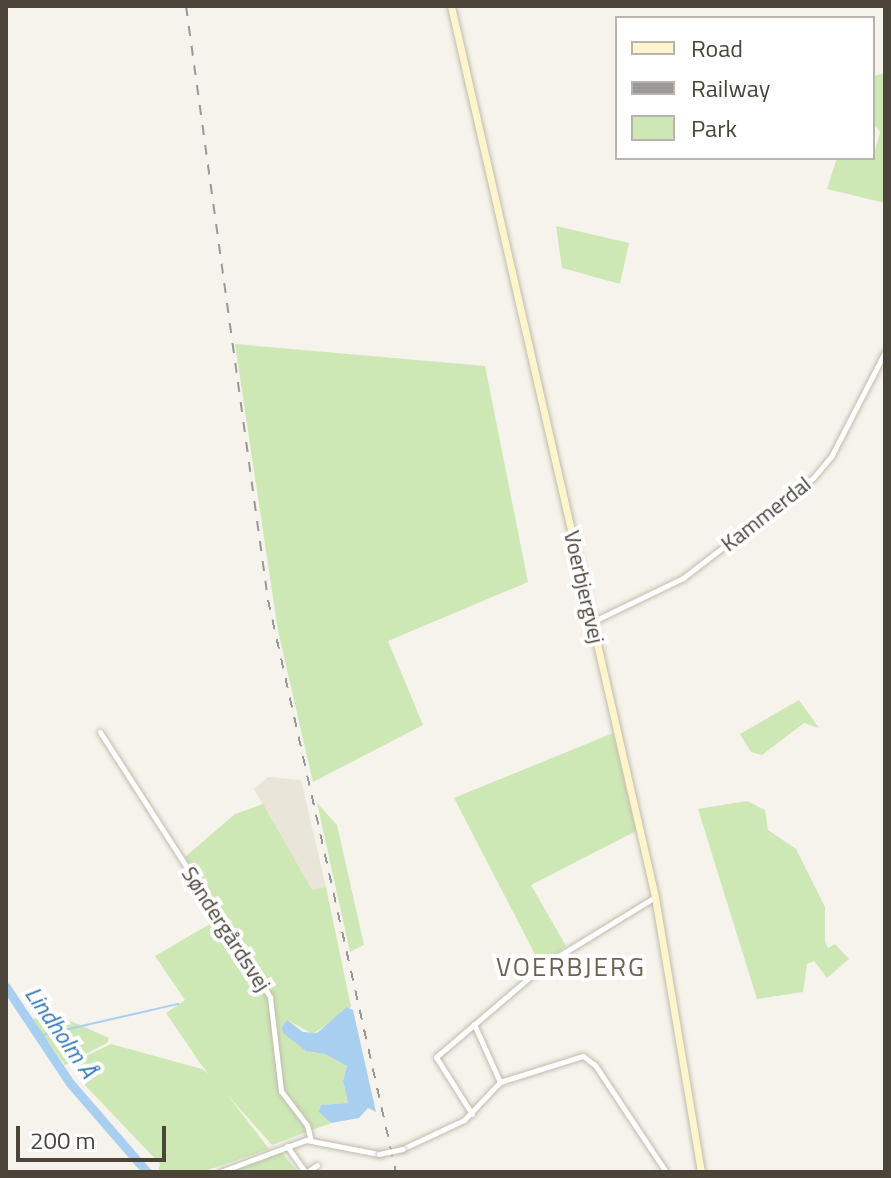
<!DOCTYPE html>
<html>
<head>
<meta charset="utf-8">
<style>
  body { margin:0 }
  #map { position:relative; width:891px; height:1178px; overflow:hidden; background:#f5f3eb; font-family:"Titillium Web",sans-serif }
  div>[style] { position:absolute }
  [style*='--x'] { left:calc(var(--x)*1px); top:calc(var(--y)*1px); width:calc(var(--w)*1px); rotate:calc(var(--a)*1deg) }
  .residential>* { inset:0; background:#e9e5d9 }
  .green>* { inset:0; background:#cee8b5 }
  .water>* { inset:0; background:#a9cff0 }
  .stream>* { height:2px; margin:-1px; padding:0 1px; transform-origin:1px; border-radius:1px; background:#a9cff0 }
  .river>* { height:9px; margin:-4.5px; padding:0 4.5px; transform-origin:4.5px; border-radius:4.5px; background:#a9cff0 }
  .roads { filter:drop-shadow(0 0 2px #c1bbad) drop-shadow(0 0 2px #c1bbad) }
  .street>* { height:5px; margin:-2.5px; padding:0 2.5px; transform-origin:2.5px; border-radius:2.5px; background:#fff }
  .secondary>* { height:7px; margin:-3.5px; padding:0 3.5px; transform-origin:3.5px; border-radius:3.5px; background:#fef5cc }
  .rail>* { height:2px; margin-top:-1px; transform-origin:0; background:repeating-linear-gradient(90deg,#999 0 10px,transparent 0 20px) }
  .bridges { filter:drop-shadow(0 0 2px #c1bbad) drop-shadow(0 0 2px #c1bbad) }
  .street-bridge>* { height:5px; margin:-2.5px; padding:0 2.5px; transform-origin:2.5px; border-radius:2.5px; background:#fff }
  span { translate:-50% -50%; white-space:nowrap; text-align:center; line-height:1.15; -webkit-text-stroke:8px #fff; paint-order:stroke }
  .street-label { font-size:22px; color:#4a4439 }
  .water-label { font-size:24px; color:#3277b5; font-style:italic }
  .quarter-label { font-size:26px; color:#6c6250; letter-spacing:2px }
  .frame { position:absolute; inset:0; border:8px solid #4a4439; pointer-events:none }
  .legend { position:absolute; left:615px; top:16px; width:260px; height:144px; box-sizing:border-box; background:#fff; border:2px solid #b7b4b0; margin:0; padding:10px 14px; list-style:none; font-size:24px; color:#4a4439 }
  .legend li { display:flex; align-items:center; gap:16px; height:40px }
  .legend b { width:40px; border:2px solid #b7b4b0 }
  .scale { position:absolute; left:16px; top:1126px; width:150px; height:36px; box-sizing:border-box; border:4px solid #4a4439; border-top:0; padding-left:10px; font-size:24px; line-height:28px; white-space:nowrap; color:#4a4439; -webkit-text-stroke:6px #fff; paint-order:stroke }
</style>
</head>
<body>
<div id="map">
  <div class="residential">
    <div style="clip-path:polygon(268px 777px,301px 780px,326px 887px,312px 891px,254px 789px)"></div>
  </div>
  <div class="green">
    <div style="clip-path:polygon(885px 73px,885px 203px,827px 189px,837px 158px,873px 158px,880px 132px,874px 124px,873px 76px)"></div>
    <div style="clip-path:polygon(556px 226px,629px 243px,620px 284px,562px 268px)"></div>
    <div style="clip-path:polygon(235px 344px,485px 366px,528px 582px,388px 641px,423px 725px,313px 782px,278px 631px)"></div>
    <div style="clip-path:polygon(799px 700px,819px 728px,804px 723px,762px 755px,751px 752px,740px 734px)"></div>
    <div style="clip-path:polygon(613px 733px,636px 831px,531px 885px,566px 946px,540px 964px,454px 798px)"></div>
    <div style="clip-path:polygon(747px 801px,765px 810px,768px 830px,796px 849px,825px 907px,825px 942px,828px 948px,835px 944px,849px 959px,827px 978px,814px 961px,807px 964px,803px 992px,757px 999px,698px 809px)"></div>
    <div style="clip-path:polygon(317px 803px,337px 825px,364px 945px,350px 952px)"></div>
    <div style="clip-path:polygon(263px 804px,312px 890px,326px 887px,351px 1007px,313px 1034px,287px 1020px,306px 1051px,325px 1054px,347px 1066px,343px 1081px,348px 1103px,322px 1105px,320px 1112px,331px 1123px,272px 1145px,202px 1066px,166px 1013px,185px 1000px,155px 956px,222px 917px,185px 857px,235px 814px)"></div>
    <div style="clip-path:polygon(62px 1017px,109px 1038px,107px 1043px,65px 1065px,31px 1019px)"></div>
    <div style="clip-path:polygon(111px 1044px,202px 1069px,214px 1077px,269px 1149px,202px 1172px,158px 1172px,160px 1164px,82px 1082px,71px 1063px)"></div>
    <div style="clip-path:polygon(281px 1152px,298px 1172px,230px 1172px)"></div>
  </div>
  <div class="water">
    <div style="clip-path:polygon(347px 1007px,353px 1010px,376px 1112px,368px 1108px,359px 1118px,331px 1123px,319px 1112px,321px 1105px,348px 1103px,343px 1081px,347px 1066px,325px 1054px,306px 1051px,283px 1033px,282px 1027px,287px 1020px,303px 1032px,317px 1033px)"></div>
  </div>
  <div class="stream">
    <div style="--x:38;--y:1036;--w:144;--a:-12.9"></div>
  </div>
  <div class="river">
    <div style="--x:6;--y:987;--w:115;--a:56.3"></div>
    <div style="--x:70;--y:1083;--w:118;--a:49.1"></div>
  </div>
  <div class="roads">
    <div class="street">
      <div style="--x:592;--y:622;--w:101;--a:-25.8"></div>
      <div style="--x:683;--y:578;--w:164;--a:-37.6"></div>
      <div style="--x:813;--y:478;--w:30;--a:-50"></div>
      <div style="--x:832;--y:455;--w:116;--a:-62.8"></div>
      <div style="--x:100;--y:732;--w:315;--a:57.3"></div>
      <div style="--x:270;--y:997;--w:95;--a:83.3"></div>
      <div style="--x:281;--y:1091;--w:43;--a:52.6"></div>
      <div style="--x:307;--y:1125;--w:16;--a:76"></div>
      <div style="--x:474;--y:1024;--w:64;--a:65.9"></div>
      <div style="--x:472;--y:1114;--w:67;--a:-122.3"></div>
      <div style="--x:436;--y:1057;--w:142;--a:-40.4"></div>
      <div style="--x:544;--y:965;--w:130;--a:-31.5"></div>
      <div style="--x:287;--y:1146;--w:32;--a:55"></div>
      <div style="--x:402;--y:1149;--w:68;--a:-25.1"></div>
      <div style="--x:464;--y:1120;--w:52;--a:-46.5"></div>
      <div style="--x:500;--y:1082;--w:87;--a:-17.4"></div>
      <div style="--x:583;--y:1056;--w:15;--a:37"></div>
      <div style="--x:595;--y:1065;--w:128;--a:56.4"></div>
      <div style="--x:220;--y:1172;--w:92;--a:-20.4"></div>
      <div style="--x:306;--y:1140;--w:74;--a:10.9"></div>
      <div style="--x:307;--y:1172;--w:12;--a:-35"></div>
    </div>
    <div class="secondary">
      <div style="--x:451;--y:6;--w:914;--a:77.1"></div>
      <div style="--x:655;--y:897;--w:279;--a:80.5"></div>
    </div>
  </div>
  <div class="rail">
    <div style="--x:186;--y:6;--w:600;--a:82.14"></div>
    <div style="--x:268;--y:600;--w:586;--a:77.39"></div>
  </div>
  <div class="bridges">
    <div class="street-bridge">
      <div style="--x:379;--y:1154;--w:24;--a:-12"></div>
    </div>
  </div>
  <div class="street-label">
    <span style="left:766px;top:514px;rotate:-38deg">Kammerdal</span>
    <span style="left:584px;top:587px;rotate:77deg">Voerbjergvej</span>
    <span style="left:226px;top:929px;rotate:57deg">Søndergårdsvej</span>
  </div>
  <div class="water-label">
    <span style="left:61px;top:1032px;rotate:55deg">Lindholm Å</span>
  </div>
  <div class="quarter-label">
    <span style="left:571px;top:967px">VOERBJERG</span>
  </div>
  <div class="frame"></div>
  <ul class="legend">
  <li><b style="height:10px;background:#fef5cc"></b>Road</li>
  <li><b style="height:10px;background:#999"></b>Railway</li>
  <li><b style="height:22px;background:#cee8b5"></b>Park</li>
  </ul>
  <div class="scale">200 m</div>
</div>
</body>
</html>
